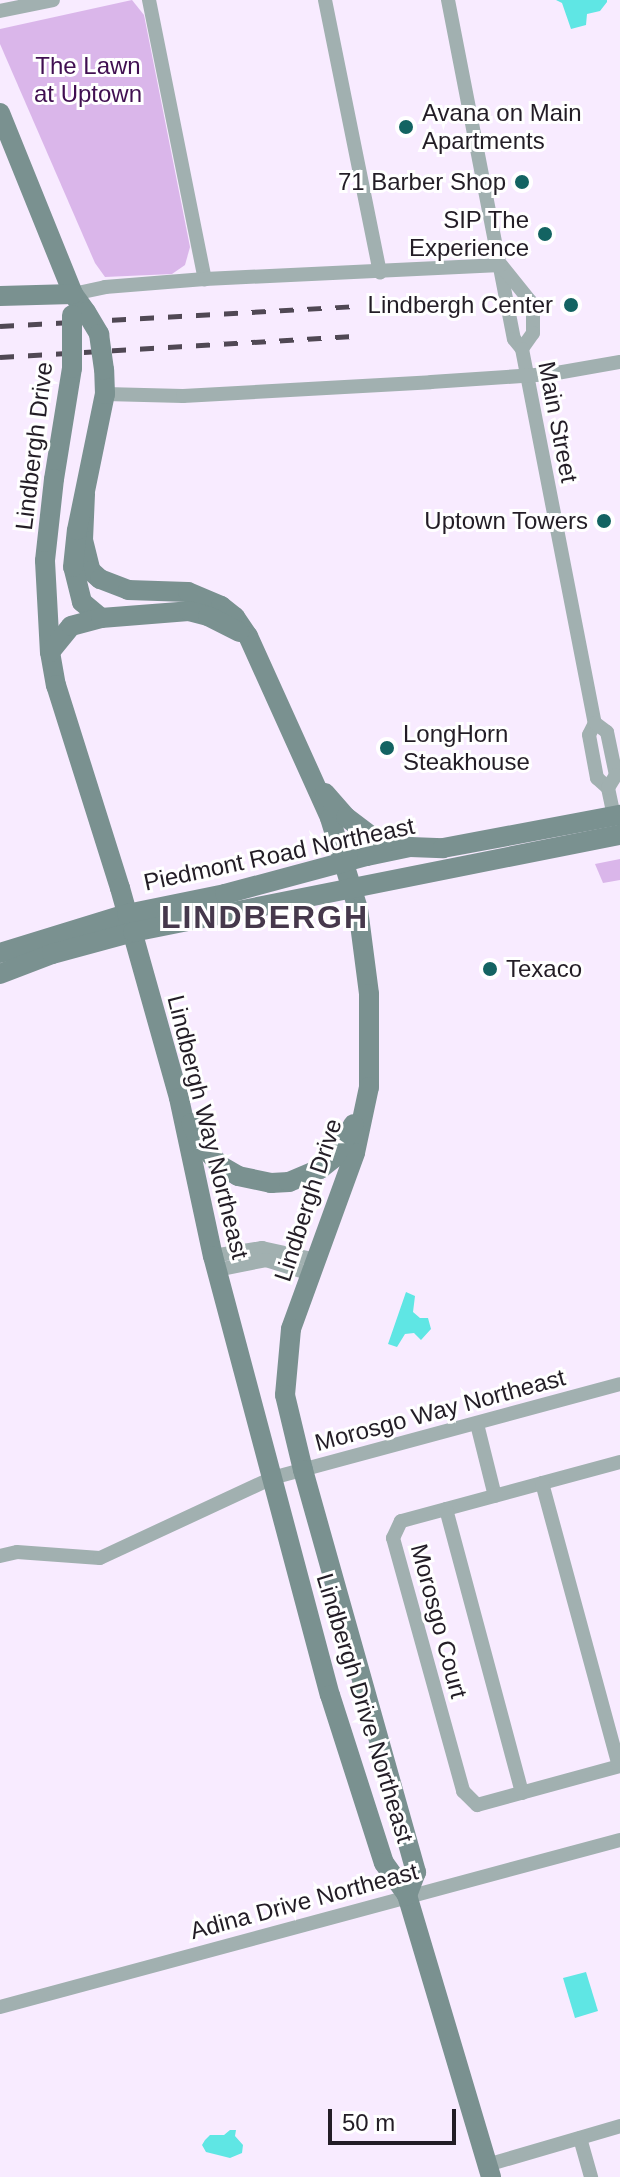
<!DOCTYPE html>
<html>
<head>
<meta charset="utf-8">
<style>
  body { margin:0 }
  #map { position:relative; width:620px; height:2177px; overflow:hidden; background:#f8ebff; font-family:Arial,sans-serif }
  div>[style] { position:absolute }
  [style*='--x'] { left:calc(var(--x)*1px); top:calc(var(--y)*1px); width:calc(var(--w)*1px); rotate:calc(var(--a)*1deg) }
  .green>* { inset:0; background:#dab6ea }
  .water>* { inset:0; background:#5fe6e4 }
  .street>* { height:14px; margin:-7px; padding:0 7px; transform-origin:7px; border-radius:7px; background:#a1b0b0 }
  .secondary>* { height:20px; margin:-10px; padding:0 10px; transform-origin:10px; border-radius:10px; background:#7a9190 }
  .rail>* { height:5px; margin-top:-2.5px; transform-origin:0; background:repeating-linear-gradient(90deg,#504854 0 14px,transparent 0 28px) }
  .secondary-bridge>* { height:20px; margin:-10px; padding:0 10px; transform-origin:10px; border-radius:10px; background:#7a9190 }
  .dots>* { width:22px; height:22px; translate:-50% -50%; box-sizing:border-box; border:4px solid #fff; border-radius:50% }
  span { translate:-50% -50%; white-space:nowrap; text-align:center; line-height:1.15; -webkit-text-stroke:6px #fff; paint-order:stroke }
  .park-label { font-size:24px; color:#400f51 }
  .poi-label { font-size:24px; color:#231d26 }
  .left { translate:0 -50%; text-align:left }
  .right { translate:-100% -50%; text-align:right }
  .street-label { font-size:24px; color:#231d26 }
  .district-label { font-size:32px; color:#46384c; font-weight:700; letter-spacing:2px }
  .scale { position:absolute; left:328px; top:2109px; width:128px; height:36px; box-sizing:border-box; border:4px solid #231d26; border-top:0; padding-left:10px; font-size:24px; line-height:28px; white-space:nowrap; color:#231d26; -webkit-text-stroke:6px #fff; paint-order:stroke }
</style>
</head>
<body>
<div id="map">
  <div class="green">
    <div style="clip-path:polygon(132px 0,144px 15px,190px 247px,185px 265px,172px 274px,105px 277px,95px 263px,0 44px,0 29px)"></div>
    <div style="clip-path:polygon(620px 859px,620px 880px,603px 883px,595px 864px)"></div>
  </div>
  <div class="water">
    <div style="clip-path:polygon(556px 0,607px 0,607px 2px,600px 11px,587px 14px,586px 25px,571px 29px,562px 3px)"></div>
    <div style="clip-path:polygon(406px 1292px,415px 1296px,413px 1312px,420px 1318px,428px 1318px,431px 1329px,421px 1340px,414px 1333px,405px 1334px,397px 1347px,388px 1344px)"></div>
    <div style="clip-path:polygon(586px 1972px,598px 2011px,575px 2018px,563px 1978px)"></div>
    <div style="clip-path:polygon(230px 2130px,236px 2130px,235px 2136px,243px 2145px,242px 2153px,230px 2158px,206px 2152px,202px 2145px,205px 2140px,210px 2135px,224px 2135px)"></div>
  </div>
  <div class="street">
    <div style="--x:149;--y:0;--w:285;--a:78.7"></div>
    <div style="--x:325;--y:0;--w:278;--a:78.6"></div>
    <div style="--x:448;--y:0;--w:345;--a:79"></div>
    <div style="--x:514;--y:339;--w:13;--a:51"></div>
    <div style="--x:0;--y:11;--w:54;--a:-11.7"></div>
    <div style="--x:501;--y:265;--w:46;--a:51.1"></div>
    <div style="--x:530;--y:301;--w:12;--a:76"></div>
    <div style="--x:533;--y:313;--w:20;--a:90"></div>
    <div style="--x:533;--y:333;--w:19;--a:125"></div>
    <div style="--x:73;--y:294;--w:33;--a:-12"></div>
    <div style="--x:105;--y:287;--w:100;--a:-4.6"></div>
    <div style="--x:205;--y:279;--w:296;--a:-2.7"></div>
    <div style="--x:522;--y:349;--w:381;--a:79"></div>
    <div style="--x:595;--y:723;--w:13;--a:117"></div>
    <div style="--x:589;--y:735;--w:44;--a:79.5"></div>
    <div style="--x:597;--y:778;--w:15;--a:42"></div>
    <div style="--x:608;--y:788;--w:29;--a:78"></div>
    <div style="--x:105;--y:394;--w:78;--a:1.5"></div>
    <div style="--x:183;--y:396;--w:248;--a:-3.2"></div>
    <div style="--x:431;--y:382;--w:120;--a:-3.8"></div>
    <div style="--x:551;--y:374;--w:70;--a:-9.9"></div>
    <div style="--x:595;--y:723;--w:15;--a:37"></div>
    <div style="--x:607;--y:732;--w:44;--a:78.2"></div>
    <div style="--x:616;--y:775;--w:15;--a:122"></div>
    <div style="--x:213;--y:1256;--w:50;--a:-9.3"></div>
    <div style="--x:262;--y:1248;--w:55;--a:12.5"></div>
    <div style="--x:217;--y:1270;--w:50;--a:-11.5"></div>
    <div style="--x:266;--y:1260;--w:47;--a:17.3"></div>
    <div style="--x:477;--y:1424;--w:74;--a:76"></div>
    <div style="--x:620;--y:1462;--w:227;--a:164.9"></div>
    <div style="--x:401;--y:1521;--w:19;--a:115"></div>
    <div style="--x:393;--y:1538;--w:263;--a:74.5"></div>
    <div style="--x:463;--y:1791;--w:20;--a:45"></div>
    <div style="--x:477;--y:1805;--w:148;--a:-15.3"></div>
    <div style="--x:542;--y:1483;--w:293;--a:74.8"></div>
    <div style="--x:446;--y:1509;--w:294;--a:75"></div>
    <div style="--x:0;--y:1556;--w:17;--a:-13"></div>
    <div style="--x:17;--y:1552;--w:83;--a:4.1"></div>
    <div style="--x:100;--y:1558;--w:190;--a:-24.9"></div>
    <div style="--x:272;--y:1478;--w:360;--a:-15.1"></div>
    <div style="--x:0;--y:2007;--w:642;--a:-15.08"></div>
    <div style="--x:580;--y:2138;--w:41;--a:74.2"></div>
    <div style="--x:487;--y:2165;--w:139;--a:-16.3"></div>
  </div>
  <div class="secondary">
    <div style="--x:0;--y:113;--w:195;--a:68"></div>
    <div style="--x:73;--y:294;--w:22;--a:54"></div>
    <div style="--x:0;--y:296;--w:73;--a:-1.6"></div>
    <div style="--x:72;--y:368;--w:112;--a:99.2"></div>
    <div style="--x:54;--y:479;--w:82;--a:96.3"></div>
    <div style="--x:45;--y:561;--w:91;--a:86.9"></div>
    <div style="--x:50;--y:652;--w:34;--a:80"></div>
    <div style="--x:56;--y:685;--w:213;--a:72.5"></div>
    <div style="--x:120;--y:888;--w:218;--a:74.3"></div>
    <div style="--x:179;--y:1098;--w:162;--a:77.9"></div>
    <div style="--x:213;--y:1256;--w:454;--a:75.1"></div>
    <div style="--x:330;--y:1695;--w:176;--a:72.2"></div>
    <div style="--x:384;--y:1863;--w:39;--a:54"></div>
    <div style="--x:407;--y:1895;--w:294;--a:73.4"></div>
    <div style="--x:85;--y:494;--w:46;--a:92.5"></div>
    <div style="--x:83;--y:540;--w:32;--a:76"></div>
    <div style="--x:91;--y:571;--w:12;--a:42"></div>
    <div style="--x:100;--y:579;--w:30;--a:21"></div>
    <div style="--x:128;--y:590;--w:60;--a:1.9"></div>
    <div style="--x:188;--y:592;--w:36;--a:23"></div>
    <div style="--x:221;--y:606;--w:18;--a:38"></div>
    <div style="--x:235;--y:617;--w:23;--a:56"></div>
    <div style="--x:248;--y:636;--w:200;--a:65.7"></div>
    <div style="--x:330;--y:818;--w:95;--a:72.9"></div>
    <div style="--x:358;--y:909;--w:86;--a:82.6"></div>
    <div style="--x:369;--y:994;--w:93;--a:90"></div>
    <div style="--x:369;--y:1087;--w:67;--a:102"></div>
    <div style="--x:355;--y:1153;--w:187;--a:110"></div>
    <div style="--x:291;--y:1329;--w:66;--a:95.2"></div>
    <div style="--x:285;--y:1395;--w:77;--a:76.5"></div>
    <div style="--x:303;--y:1470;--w:418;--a:74.3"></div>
    <div style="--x:416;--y:1872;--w:25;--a:111"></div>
    <div style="--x:101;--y:618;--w:25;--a:-140"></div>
    <div style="--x:82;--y:602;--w:36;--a:-104"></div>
    <div style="--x:73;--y:567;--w:37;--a:-84"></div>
    <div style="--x:77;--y:530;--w:139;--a:-78.4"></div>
    <div style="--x:105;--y:394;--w:24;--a:-92"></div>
    <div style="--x:50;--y:652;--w:33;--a:-51"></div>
    <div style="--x:71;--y:626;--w:31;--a:-15"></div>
    <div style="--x:101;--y:618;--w:88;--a:-4.5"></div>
    <div style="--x:189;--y:611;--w:20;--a:15"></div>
    <div style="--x:208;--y:616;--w:35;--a:27"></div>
    <div style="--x:325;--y:793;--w:32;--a:49"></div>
    <div style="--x:346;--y:817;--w:31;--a:37"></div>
    <div style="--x:371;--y:836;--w:36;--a:16"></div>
    <div style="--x:0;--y:953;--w:133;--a:-17.1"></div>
    <div style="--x:127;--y:914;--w:100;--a:-11.5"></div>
    <div style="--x:225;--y:894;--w:147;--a:-15"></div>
    <div style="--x:367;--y:856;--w:44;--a:-11.8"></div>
    <div style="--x:410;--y:847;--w:33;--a:2"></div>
    <div style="--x:443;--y:848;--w:180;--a:-10.6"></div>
    <div style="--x:0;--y:974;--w:56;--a:-21"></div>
    <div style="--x:52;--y:954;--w:84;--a:-15.2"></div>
    <div style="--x:133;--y:932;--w:497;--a:-11.3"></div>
    <div style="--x:191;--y:1123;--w:23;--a:65"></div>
    <div style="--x:201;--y:1144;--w:30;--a:48"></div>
    <div style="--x:221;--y:1166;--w:20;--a:30"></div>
    <div style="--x:238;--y:1176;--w:34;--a:12"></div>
    <div style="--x:271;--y:1183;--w:18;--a:-3"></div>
    <div style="--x:289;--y:1182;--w:34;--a:-23"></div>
    <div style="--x:320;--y:1169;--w:18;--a:-38"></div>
    <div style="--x:334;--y:1158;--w:39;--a:-60"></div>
  </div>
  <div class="rail">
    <div style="--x:0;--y:326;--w:356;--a:-3.2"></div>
    <div style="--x:0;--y:357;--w:358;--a:-3.4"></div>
  </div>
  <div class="secondary-bridge">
    <div style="--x:86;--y:312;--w:26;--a:59"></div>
    <div style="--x:99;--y:334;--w:36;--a:82"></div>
    <div style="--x:72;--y:315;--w:53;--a:90"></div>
  </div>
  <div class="dots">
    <div style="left:406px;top:127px;background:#136362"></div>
    <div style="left:522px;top:182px;background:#136362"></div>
    <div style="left:545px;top:234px;background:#136362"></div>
    <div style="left:571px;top:305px;background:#136362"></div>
    <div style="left:604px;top:521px;background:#136362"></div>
    <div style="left:387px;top:748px;background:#136362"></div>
    <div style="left:490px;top:969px;background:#136362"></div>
  </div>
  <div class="park-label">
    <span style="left:88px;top:80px">The Lawn<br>at Uptown</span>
  </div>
  <div class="poi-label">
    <span class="left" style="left:422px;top:127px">Avana on Main<br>Apartments</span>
    <span class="right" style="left:506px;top:182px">71 Barber Shop</span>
    <span class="right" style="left:529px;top:234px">SIP The<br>Experience</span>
    <span class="right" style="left:553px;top:305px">Lindbergh Center</span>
    <span class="right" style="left:588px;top:521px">Uptown Towers</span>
    <span class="left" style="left:403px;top:748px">LongHorn<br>Steakhouse</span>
    <span class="left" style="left:506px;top:969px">Texaco</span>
  </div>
  <div class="street-label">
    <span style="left:558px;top:422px;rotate:79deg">Main Street</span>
    <span style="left:34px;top:446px;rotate:-83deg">Lindbergh Drive</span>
    <span style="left:279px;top:854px;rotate:-12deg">Piedmont Road Northeast</span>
    <span style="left:208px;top:1127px;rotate:76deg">Lindbergh Way Northeast</span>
    <span style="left:308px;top:1200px;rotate:-72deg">Lindbergh Drive</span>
    <span style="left:440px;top:1410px;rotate:-15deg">Morosgo Way Northeast</span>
    <span style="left:439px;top:1621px;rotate:75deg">Morosgo Court</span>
    <span style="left:365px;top:1708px;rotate:73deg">Lindbergh Drive Northeast</span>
    <span style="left:304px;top:1901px;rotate:-15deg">Adina Drive Northeast</span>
  </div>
  <div class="district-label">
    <span style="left:265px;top:917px">LINDBERGH</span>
  </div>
  <div class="scale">50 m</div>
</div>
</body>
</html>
